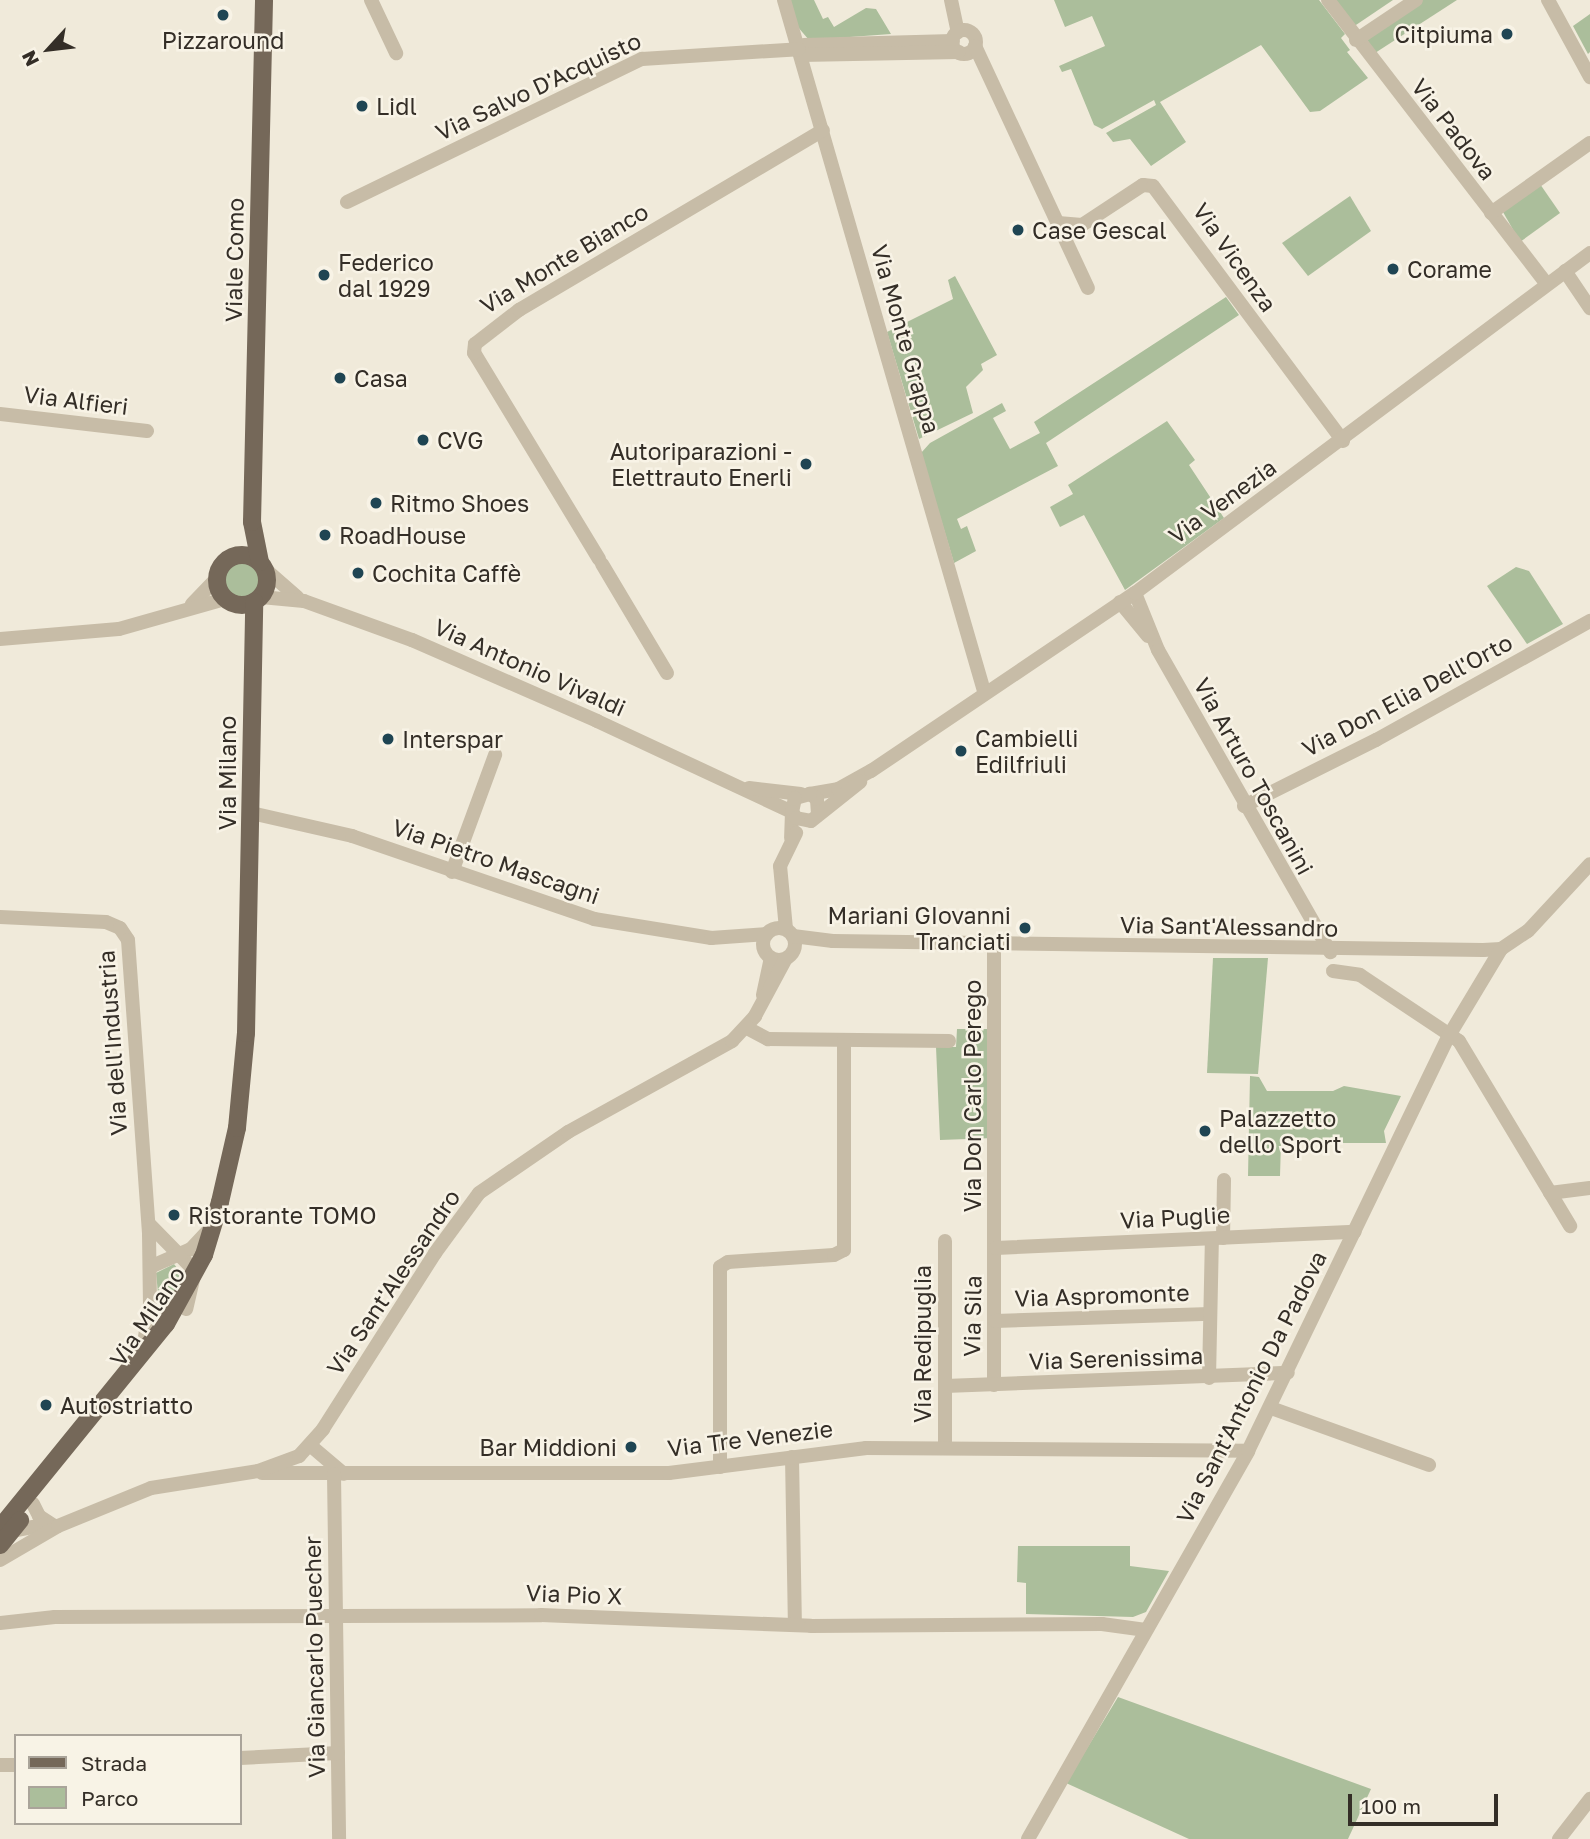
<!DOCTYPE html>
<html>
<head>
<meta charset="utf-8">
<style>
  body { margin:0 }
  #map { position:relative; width:1590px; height:1839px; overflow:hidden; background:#f0eada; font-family:"Golos Text",sans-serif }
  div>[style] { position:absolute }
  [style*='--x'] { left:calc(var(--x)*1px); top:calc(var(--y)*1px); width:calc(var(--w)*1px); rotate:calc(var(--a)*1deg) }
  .green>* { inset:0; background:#abbe9b }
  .round { border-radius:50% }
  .minor>* { height:14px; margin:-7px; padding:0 7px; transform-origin:7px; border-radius:7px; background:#c7bca7 }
  .minor>.ring { margin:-7px; padding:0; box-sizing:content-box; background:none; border:14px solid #c7bca7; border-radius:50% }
  .major>* { height:18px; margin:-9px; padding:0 9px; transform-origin:9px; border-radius:9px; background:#756859 }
  .major>.ring { margin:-9px; padding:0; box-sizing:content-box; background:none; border:18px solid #756859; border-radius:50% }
  .dots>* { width:19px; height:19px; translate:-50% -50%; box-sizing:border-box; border:4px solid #f8f3e6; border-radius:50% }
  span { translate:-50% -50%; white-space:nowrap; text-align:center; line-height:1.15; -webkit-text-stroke:5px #f8f3e6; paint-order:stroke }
  .poi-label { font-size:23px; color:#342e27 }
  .right { translate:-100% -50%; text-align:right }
  .left { translate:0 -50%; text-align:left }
  .street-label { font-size:23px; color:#342e27 }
  .legend { position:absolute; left:14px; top:1734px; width:228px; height:91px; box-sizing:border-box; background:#f8f3e6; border:2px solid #aaa49a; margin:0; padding:9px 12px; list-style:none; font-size:21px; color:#342e27 }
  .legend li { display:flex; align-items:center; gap:14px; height:35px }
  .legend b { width:35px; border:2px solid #aaa49a }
  .north { position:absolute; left:14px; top:14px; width:70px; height:70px; -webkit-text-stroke:5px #f8f3e6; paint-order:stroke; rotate:243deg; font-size:19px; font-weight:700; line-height:28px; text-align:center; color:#342e27 }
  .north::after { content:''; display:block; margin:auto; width:24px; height:32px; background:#342e27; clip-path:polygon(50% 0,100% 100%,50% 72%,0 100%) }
  .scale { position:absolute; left:1348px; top:1794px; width:150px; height:32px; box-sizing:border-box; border:4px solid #342e27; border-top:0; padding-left:9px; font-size:21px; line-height:24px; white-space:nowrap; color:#342e27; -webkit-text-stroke:5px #f8f3e6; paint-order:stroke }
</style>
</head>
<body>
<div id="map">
  <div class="green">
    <div style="clip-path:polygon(790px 0,814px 0,823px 19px,828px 17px,834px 27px,866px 8px,876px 9px,891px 34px,809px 40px,797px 26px)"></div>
    <div style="clip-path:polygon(1054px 0,1319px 0,1345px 34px,1341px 38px,1350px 50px,1347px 52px,1368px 78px,1320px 111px,1310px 112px,1261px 45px,1160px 102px,1186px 142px,1151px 166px,1130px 139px,1113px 142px,1106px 133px,1156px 105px,1154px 100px,1102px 129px,1094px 125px,1071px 69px,1062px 72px,1059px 66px,1105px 46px,1092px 16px,1065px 27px)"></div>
    <div style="clip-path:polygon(1334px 0,1393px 0,1353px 27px)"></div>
    <div style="clip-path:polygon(1422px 0,1457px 0,1375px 53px,1366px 38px)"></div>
    <div style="clip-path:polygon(1590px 14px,1590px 52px,1588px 54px,1573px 26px)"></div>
    <div style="clip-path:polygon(1540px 184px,1560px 213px,1520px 242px,1503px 212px)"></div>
    <div style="clip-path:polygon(1350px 196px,1371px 231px,1308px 276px,1282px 243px)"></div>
    <div style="clip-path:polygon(955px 276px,997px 355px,981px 364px,983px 370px,966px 387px,973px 413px,919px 439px,887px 332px,953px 299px,948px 280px)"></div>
    <div style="clip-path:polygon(1226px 297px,1239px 315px,1046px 443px,1058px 466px,957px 519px,961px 529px,967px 526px,976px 551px,954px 563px,921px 453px,930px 443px,1002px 403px,1006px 411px,993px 418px,1010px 449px,1040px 433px,1034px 422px)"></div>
    <div style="clip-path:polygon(1167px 421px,1195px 460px,1189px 465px,1224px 518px,1125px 590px,1084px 515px,1060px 527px,1050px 507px,1073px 494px,1068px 485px)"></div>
    <div class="round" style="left:222px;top:560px;width:40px;height:40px"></div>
    <div style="clip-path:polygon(1516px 567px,1529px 571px,1563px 624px,1527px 644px,1487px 586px)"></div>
    <div style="clip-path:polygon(1213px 958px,1268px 958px,1258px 1074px,1207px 1073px)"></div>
    <div style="clip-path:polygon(957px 1029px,992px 1029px,994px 1138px,940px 1140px,936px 1047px,956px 1047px)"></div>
    <div style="clip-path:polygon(1250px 1076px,1259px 1077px,1267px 1091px,1333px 1091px,1344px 1086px,1401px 1096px,1384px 1131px,1386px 1143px,1281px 1143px,1280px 1176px,1248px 1176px)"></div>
    <div style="clip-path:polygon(174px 1264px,184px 1277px,160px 1313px,156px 1273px)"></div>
    <div style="clip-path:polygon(1018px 1546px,1130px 1546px,1130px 1566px,1169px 1571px,1146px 1612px,1133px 1617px,1026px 1614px,1026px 1583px,1017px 1582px)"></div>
    <div style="clip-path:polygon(1118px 1697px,1371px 1789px,1348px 1839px,1189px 1839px,1066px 1783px)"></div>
  </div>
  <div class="minor">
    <div style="--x:371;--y:0;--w:59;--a:64.7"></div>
    <div style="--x:784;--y:0;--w:719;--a:73.86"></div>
    <div style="--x:951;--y:0;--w:33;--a:78"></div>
    <div style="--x:1328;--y:0;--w:359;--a:52.4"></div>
    <div style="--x:1548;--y:0;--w:88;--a:61.4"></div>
    <div class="ring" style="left:952px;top:30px;width:10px;height:10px"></div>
    <div style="--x:1356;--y:40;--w:72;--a:-33.7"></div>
    <div style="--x:804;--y:45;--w:149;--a:-1.5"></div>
    <div style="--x:975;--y:46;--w:267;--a:65"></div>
    <div style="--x:801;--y:55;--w:158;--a:-1.1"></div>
    <div style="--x:347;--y:202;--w:328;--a:-25.9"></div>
    <div style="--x:642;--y:59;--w:157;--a:-3.6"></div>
    <div style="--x:1491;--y:213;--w:121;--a:-35.3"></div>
    <div style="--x:1058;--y:223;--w:24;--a:5"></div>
    <div style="--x:1082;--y:225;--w:73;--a:-33.3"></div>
    <div style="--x:1143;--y:185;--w:10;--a:6"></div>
    <div style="--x:1153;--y:186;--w:318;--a:53.3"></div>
    <div style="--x:1565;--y:271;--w:45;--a:56"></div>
    <div style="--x:0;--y:414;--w:148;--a:6.6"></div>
    <div style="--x:599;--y:559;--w:241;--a:-121.2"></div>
    <div style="--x:474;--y:353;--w:9;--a:-84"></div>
    <div style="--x:475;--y:344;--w:56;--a:-37.7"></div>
    <div style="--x:519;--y:310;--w:353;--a:-30.6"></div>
    <div style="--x:602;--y:564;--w:127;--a:59.2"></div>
    <div style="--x:265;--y:569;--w:43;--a:41.2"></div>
    <div style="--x:1135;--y:593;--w:61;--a:68"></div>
    <div style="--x:1158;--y:650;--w:348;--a:60.3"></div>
    <div style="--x:261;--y:597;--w:43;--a:5.3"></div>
    <div style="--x:304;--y:601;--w:115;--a:19.9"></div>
    <div style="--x:412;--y:640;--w:202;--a:23.6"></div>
    <div style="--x:597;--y:721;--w:215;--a:25"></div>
    <div style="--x:792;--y:812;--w:26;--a:92"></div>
    <div style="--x:1120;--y:602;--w:44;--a:50.5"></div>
    <div style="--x:192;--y:604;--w:36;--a:-46"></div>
    <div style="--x:0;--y:639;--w:119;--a:-4.8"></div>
    <div style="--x:119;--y:629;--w:110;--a:-15.8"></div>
    <div style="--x:749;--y:788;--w:52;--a:6.6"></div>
    <div style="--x:810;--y:794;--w:28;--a:-10"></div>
    <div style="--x:838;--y:789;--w:38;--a:-29"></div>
    <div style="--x:871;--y:771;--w:318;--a:-34"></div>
    <div style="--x:1135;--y:593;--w:568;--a:-36.77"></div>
    <div style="--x:1244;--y:806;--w:148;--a:-26.6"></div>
    <div style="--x:1376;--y:740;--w:245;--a:-29.1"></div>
    <div style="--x:251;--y:813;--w:104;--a:12.8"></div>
    <div style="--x:352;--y:836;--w:256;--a:18.9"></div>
    <div style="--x:594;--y:919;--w:119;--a:9.2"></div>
    <div style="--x:711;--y:938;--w:56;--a:-4.1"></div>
    <div style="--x:818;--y:814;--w:15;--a:-94"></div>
    <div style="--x:817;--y:799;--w:9;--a:-144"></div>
    <div style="--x:810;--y:794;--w:16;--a:165"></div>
    <div style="--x:795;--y:798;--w:14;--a:102"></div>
    <div style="--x:792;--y:812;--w:7;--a:56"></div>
    <div style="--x:796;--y:818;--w:15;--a:11"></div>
    <div style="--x:811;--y:821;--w:63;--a:-38.5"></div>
    <div style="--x:452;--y:872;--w:125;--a:-69.8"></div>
    <div style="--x:0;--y:917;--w:106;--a:2.7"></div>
    <div style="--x:106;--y:922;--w:15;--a:23"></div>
    <div style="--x:120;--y:928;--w:14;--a:56"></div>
    <div style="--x:128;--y:940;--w:295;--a:85.9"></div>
    <div style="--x:149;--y:1234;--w:70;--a:89.2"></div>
    <div style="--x:150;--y:1304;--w:47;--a:98.7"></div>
    <div class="ring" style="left:763px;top:928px;width:18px;height:18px"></div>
    <div style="--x:786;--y:929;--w:63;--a:-95.4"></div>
    <div style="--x:780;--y:866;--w:37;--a:-64"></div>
    <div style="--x:793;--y:936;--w:40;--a:7.1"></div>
    <div style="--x:833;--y:941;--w:650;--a:0.79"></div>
    <div style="--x:1483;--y:950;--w:18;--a:-3"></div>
    <div style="--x:1501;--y:949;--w:32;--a:-34"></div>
    <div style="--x:1528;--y:931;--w:91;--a:-47.2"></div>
    <div style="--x:994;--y:944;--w:441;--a:90"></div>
    <div style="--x:1333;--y:971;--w:27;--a:8"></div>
    <div style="--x:1360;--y:975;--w:119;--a:33.7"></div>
    <div style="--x:1459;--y:1041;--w:216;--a:59"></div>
    <div style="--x:763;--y:995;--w:38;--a:-78"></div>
    <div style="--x:747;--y:1028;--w:24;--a:28"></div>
    <div style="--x:768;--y:1039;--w:181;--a:0.6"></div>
    <div style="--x:1550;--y:1193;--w:40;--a:-7.1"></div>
    <div style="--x:149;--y:1224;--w:66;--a:45.6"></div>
    <div style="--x:195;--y:1271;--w:39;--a:103"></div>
    <div style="--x:1223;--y:1238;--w:58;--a:-89"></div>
    <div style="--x:996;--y:1248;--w:359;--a:-2.6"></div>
    <div style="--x:150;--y:1267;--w:45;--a:-23.7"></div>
    <div style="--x:191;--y:1249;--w:26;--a:-47"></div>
    <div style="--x:995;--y:1321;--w:215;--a:-1.9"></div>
    <div style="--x:1209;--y:1378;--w:139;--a:-88.8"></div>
    <div style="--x:945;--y:1386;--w:343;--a:-2.2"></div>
    <div style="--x:1271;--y:1408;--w:168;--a:19.8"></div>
    <div style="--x:311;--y:1446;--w:43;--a:40.3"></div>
    <div style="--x:945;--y:1447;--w:206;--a:-90"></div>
    <div style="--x:792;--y:1457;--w:168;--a:89"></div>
    <div style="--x:720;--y:1467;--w:200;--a:-90"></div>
    <div style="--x:720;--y:1267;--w:9;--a:-32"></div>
    <div style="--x:728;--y:1262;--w:106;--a:-3.8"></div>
    <div style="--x:834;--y:1255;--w:11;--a:-27"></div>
    <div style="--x:844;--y:1250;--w:210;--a:-90"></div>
    <div style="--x:262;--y:1473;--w:407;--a:0"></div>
    <div style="--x:669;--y:1473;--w:199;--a:-7.2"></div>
    <div style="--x:866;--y:1448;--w:382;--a:0.4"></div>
    <div style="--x:334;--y:1474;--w:365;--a:89.2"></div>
    <div style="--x:33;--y:1504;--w:13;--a:63"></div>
    <div style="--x:39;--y:1516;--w:17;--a:33"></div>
    <div style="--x:6;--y:1532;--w:44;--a:-10.5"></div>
    <div style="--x:0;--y:1560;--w:67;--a:-30.4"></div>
    <div style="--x:58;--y:1526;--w:100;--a:-22.2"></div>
    <div style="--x:151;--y:1488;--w:108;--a:-9"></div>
    <div style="--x:258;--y:1471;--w:44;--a:-20.1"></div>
    <div style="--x:299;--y:1456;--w:36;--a:-48"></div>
    <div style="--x:323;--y:1429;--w:209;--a:-57.5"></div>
    <div style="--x:435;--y:1253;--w:74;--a:-53.7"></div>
    <div style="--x:479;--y:1193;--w:108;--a:-34.4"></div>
    <div style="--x:568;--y:1132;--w:188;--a:-29"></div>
    <div style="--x:732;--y:1041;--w:34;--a:-47"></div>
    <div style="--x:755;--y:1016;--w:64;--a:-61.8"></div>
    <div style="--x:0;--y:1623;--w:55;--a:-6.2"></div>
    <div style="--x:55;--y:1617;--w:486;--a:-0.2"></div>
    <div style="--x:541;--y:1615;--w:270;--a:2.3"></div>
    <div style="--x:811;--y:1626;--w:291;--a:-0.4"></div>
    <div style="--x:1102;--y:1624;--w:44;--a:7.8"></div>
    <div style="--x:240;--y:1758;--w:98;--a:-2.9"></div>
    <div style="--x:0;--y:1765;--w:16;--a:0"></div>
    <div style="--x:1028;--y:1839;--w:446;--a:-60.4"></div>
    <div style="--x:1248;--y:1451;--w:463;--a:-64.2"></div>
    <div style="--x:1450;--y:1034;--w:99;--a:-59"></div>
    <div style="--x:1559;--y:1839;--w:51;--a:-52.2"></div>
  </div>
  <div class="major">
    <div class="ring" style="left:217px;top:555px;width:32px;height:32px"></div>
    <div style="--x:260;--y:562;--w:41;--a:-101.3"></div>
    <div style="--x:252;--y:522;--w:522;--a:-88.68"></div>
    <div style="--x:0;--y:1528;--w:263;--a:-50.9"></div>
    <div style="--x:166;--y:1324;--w:79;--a:-61.2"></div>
    <div style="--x:204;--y:1255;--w:55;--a:-73.2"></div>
    <div style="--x:220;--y:1202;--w:76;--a:-77.1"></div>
    <div style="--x:237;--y:1128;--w:95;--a:-84.6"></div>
    <div style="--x:246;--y:1033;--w:431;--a:-88.9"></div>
    <div style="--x:0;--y:1545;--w:32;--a:-51"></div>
  </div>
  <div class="dots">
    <div style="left:223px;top:15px;background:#1f4553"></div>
    <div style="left:1507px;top:34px;background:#1f4553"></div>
    <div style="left:362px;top:106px;background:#1f4553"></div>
    <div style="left:1018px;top:230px;background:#1f4553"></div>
    <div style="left:1393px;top:269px;background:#1f4553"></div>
    <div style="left:324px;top:275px;background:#1f4553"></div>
    <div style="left:340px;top:378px;background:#1f4553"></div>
    <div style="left:423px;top:440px;background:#1f4553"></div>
    <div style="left:806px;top:464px;background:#1f4553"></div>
    <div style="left:376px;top:503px;background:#1f4553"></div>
    <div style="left:325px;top:535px;background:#1f4553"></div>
    <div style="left:358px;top:573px;background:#1f4553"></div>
    <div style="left:388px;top:739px;background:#1f4553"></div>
    <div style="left:961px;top:751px;background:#1f4553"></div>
    <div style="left:1025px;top:928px;background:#1f4553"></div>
    <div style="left:1205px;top:1131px;background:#1f4553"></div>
    <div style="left:174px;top:1215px;background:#1f4553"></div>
    <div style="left:46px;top:1405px;background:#1f4553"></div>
    <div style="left:631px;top:1447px;background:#1f4553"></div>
  </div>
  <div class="poi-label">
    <span class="right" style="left:1493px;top:34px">Citpiuma</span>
    <span style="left:223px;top:40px">Pizzaround</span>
    <span class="left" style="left:376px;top:106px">Lidl</span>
    <span class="left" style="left:1032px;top:230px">Case Gescal</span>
    <span class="left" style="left:338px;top:275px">Federico<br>dal 1929</span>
    <span class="left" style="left:1407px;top:269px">Corame</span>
    <span class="left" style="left:354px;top:378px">Casa</span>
    <span class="left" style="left:437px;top:440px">CVG</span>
    <span class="right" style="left:792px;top:464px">Autoriparazioni -<br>Elettrauto Enerli</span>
    <span class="left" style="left:390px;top:503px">Ritmo Shoes</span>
    <span class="left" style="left:339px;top:535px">RoadHouse</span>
    <span class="left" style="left:372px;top:573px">Cochita Caffè</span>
    <span class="left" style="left:975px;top:751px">Cambielli<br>Edilfriuli</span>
    <span class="left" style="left:402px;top:739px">Interspar</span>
    <span class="right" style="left:1011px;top:928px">Mariani GIovanni<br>Tranciati</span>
    <span class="left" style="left:1219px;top:1131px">Palazzetto<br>dello Sport</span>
    <span class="left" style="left:188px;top:1215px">Ristorante TOMO</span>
    <span class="left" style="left:60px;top:1405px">Autostriatto</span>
    <span class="right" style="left:617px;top:1447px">Bar Middioni</span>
  </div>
  <div class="street-label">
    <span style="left:538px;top:86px;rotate:-25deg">Via Salvo D'Acquisto</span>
    <span style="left:1454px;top:129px;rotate:52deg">Via Padova</span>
    <span style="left:1235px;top:257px;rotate:55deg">Via Vicenza</span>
    <span style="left:564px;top:258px;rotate:-31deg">Via Monte Bianco</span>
    <span style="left:234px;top:260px;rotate:-89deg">Viale Como</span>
    <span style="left:906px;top:339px;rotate:74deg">Via Monte Grappa</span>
    <span style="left:76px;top:400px;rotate:7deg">Via Alfieri</span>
    <span style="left:1222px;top:501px;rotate:-36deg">Via Venezia</span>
    <span style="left:530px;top:667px;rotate:24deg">Via Antonio Vivaldi</span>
    <span style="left:1407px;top:695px;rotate:-28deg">Via Don Elia Dell'Orto</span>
    <span style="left:227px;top:773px;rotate:-90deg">Via Milano</span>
    <span style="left:1254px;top:776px;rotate:61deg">Via Arturo Toscanini</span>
    <span style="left:496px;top:861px;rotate:19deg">Via Pietro Mascagni</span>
    <span style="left:1229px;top:926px;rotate:1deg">Via Sant'Alessandro</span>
    <span style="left:112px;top:1043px;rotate:-94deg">Via dell'Industria</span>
    <span style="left:972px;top:1096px;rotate:-90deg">Via Don Carlo Perego</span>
    <span style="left:1175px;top:1217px;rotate:-3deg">Via Puglie</span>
    <span style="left:393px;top:1282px;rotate:-56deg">Via Sant'Alessandro</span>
    <span style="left:1102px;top:1295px;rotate:-2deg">Via Aspromonte</span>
    <span style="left:147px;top:1316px;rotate:-56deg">Via Milano</span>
    <span style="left:972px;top:1316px;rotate:-89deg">Via Sila</span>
    <span style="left:922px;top:1344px;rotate:-90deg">Via Redipuglia</span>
    <span style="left:1116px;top:1358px;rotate:-2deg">Via Serenissima</span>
    <span style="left:1251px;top:1387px;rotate:-63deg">Via Sant'Antonio Da Padova</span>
    <span style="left:750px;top:1438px;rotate:-7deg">Via Tre Venezie</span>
    <span style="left:574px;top:1594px;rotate:2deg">Via Pio X</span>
    <span style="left:314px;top:1657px;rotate:-91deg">Via Giancarlo Puecher</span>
  </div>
  <ul class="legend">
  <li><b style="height:9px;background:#756859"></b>Strada</li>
  <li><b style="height:19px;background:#abbe9b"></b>Parco</li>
  </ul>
  <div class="north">N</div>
  <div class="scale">100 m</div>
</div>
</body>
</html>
